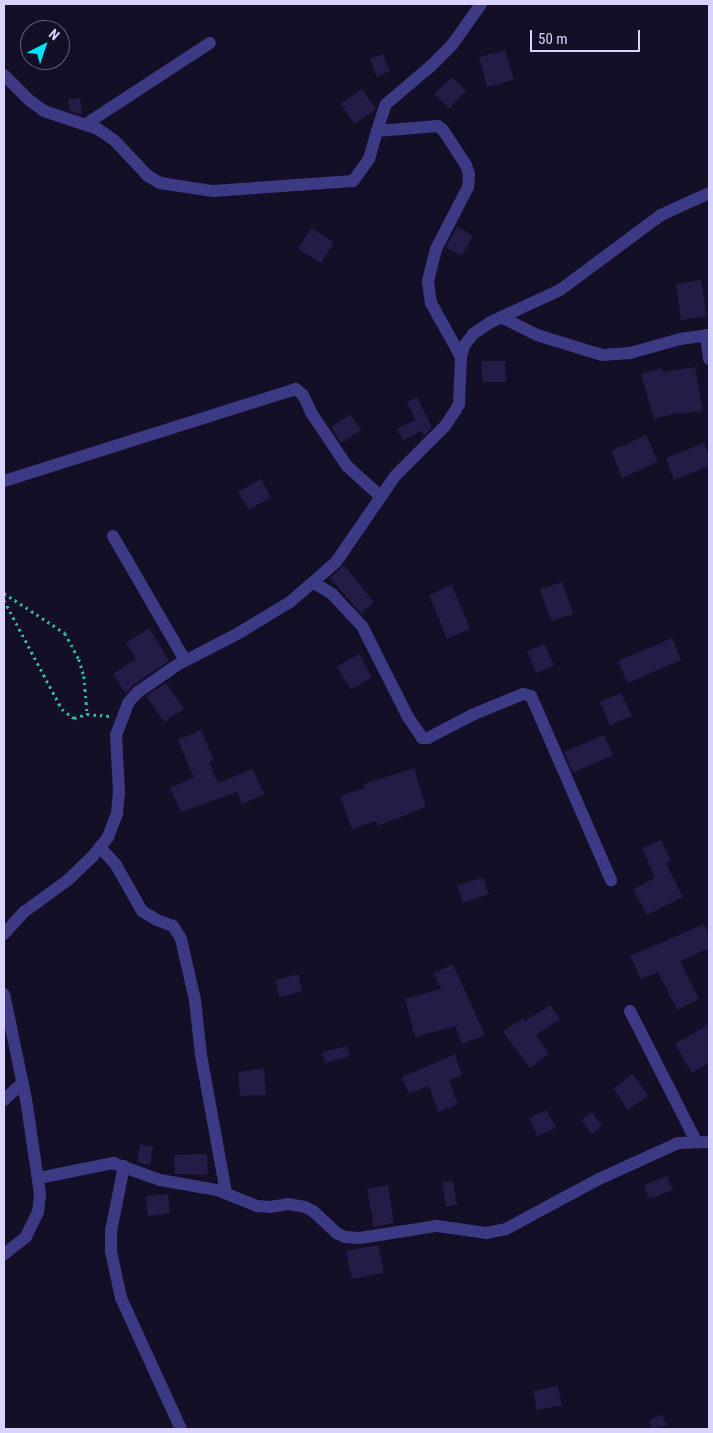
<!DOCTYPE html>
<html>
<head>
<meta charset="utf-8">
<style>
  body { margin:0 }
  #map { position:relative; width:713px; height:1433px; overflow:hidden; background:#130f26; font-family:"Roboto Condensed",sans-serif }
  div>[style] { position:absolute }
  [style*='--x'] { left:calc(var(--x)*1px); top:calc(var(--y)*1px); width:calc(var(--w)*1px); rotate:calc(var(--a)*1deg) }
  .building>* { inset:0; background:#241b47 }
  .path>* { height:2.5px; margin-top:-1.25px; transform-origin:0; background:repeating-linear-gradient(90deg,#2fb8b0 0 2.5px,transparent 0 6.5px) }
  .minor>* { height:12px; margin:-6px; padding:0 6px; transform-origin:6px; border-radius:6px; background:#3d3a85 }
  .tertiary>* { height:12px; margin:-6px; padding:0 6px; transform-origin:6px; border-radius:6px; background:#3d3a85 }
  span { translate:-50% -50%; white-space:nowrap; text-align:center; line-height:1.15; -webkit-text-stroke:4.5px #130f26; paint-order:stroke }
  .frame { position:absolute; inset:0; border:5px solid #d9d4ff; pointer-events:none }
  .north { position:absolute; left:20px; top:20px; width:50px; height:50px; box-sizing:border-box; background:#130f26; border:1px solid #625e7d; border-radius:50%; rotate:41deg; font-size:14px; font-weight:700; line-height:20px; text-align:center; color:#d9d4ff }
  .north::after { content:''; display:block; margin:auto; width:18px; height:22px; background:#00e5ff; clip-path:polygon(50% 0,100% 100%,50% 72%,0 100%) }
  .scale { position:absolute; left:530px; top:30px; width:110px; height:22px; box-sizing:border-box; border:2px solid #d9d4ff; border-top:0; padding-left:6px; font-size:15px; line-height:18px; white-space:nowrap; color:#d9d4ff; -webkit-text-stroke:4px #130f26; paint-order:stroke }
</style>
</head>
<body>
<div id="map">
  <div class="building">
    <div style="clip-path:polygon(505px 50px,514px 80px,487px 87px,479px 57px)"></div>
    <div style="clip-path:polygon(383px 54px,390px 71px,377px 77px,370px 59px)"></div>
    <div style="clip-path:polygon(452px 77px,466px 91px,449px 108px,434px 94px)"></div>
    <div style="clip-path:polygon(362px 89px,376px 109px,355px 124px,340px 104px)"></div>
    <div style="clip-path:polygon(80px 98px,82px 115px,69px 111px,68px 99px)"></div>
    <div style="clip-path:polygon(457px 227px,473px 236px,462px 256px,446px 247px)"></div>
    <div style="clip-path:polygon(311px 228px,334px 242px,321px 263px,298px 249px)"></div>
    <div style="clip-path:polygon(701px 280px,707px 316px,681px 320px,676px 284px)"></div>
    <div style="clip-path:polygon(481px 361px,505px 361px,506px 382px,482px 382px)"></div>
    <div style="clip-path:polygon(695px 367px,703px 411px,681px 414px,681px 412px,654px 419px,641px 374px,661px 368px,663px 372px)"></div>
    <div style="clip-path:polygon(417px 397px,432px 427px,424px 436px,421px 431px,403px 440px,397px 429px,416px 420px,407px 402px)"></div>
    <div style="clip-path:polygon(350px 414px,361px 430px,341px 443px,331px 427px)"></div>
    <div style="clip-path:polygon(646px 435px,658px 462px,622px 478px,611px 451px)"></div>
    <div style="clip-path:polygon(704px 443px,709px 456px,709px 466px,674px 480px,666px 458px)"></div>
    <div style="clip-path:polygon(261px 479px,271px 497px,249px 510px,238px 492px)"></div>
    <div style="clip-path:polygon(344px 565px,374px 602px,361px 613px,330px 578px)"></div>
    <div style="clip-path:polygon(562px 582px,573px 614px,551px 621px,540px 589px)"></div>
    <div style="clip-path:polygon(452px 585px,470px 629px,447px 639px,429px 595px)"></div>
    <div style="clip-path:polygon(149px 628px,169px 661px,133px 685px,126px 694px,113px 674px,136px 659px,126px 643px)"></div>
    <div style="clip-path:polygon(672px 638px,681px 660px,628px 683px,618px 661px)"></div>
    <div style="clip-path:polygon(545px 644px,554px 666px,536px 673px,527px 651px)"></div>
    <div style="clip-path:polygon(359px 654px,372px 677px,351px 690px,337px 667px)"></div>
    <div style="clip-path:polygon(166px 683px,184px 709px,164px 722px,146px 696px)"></div>
    <div style="clip-path:polygon(621px 693px,632px 716px,610px 725px,600px 702px)"></div>
    <div style="clip-path:polygon(201px 730px,214px 760px,209px 762px,218px 783px,253px 769px,264px 794px,242px 804px,237px 792px,181px 812px,170px 788px,194px 778px,178px 740px)"></div>
    <div style="clip-path:polygon(604px 735px,613px 755px,573px 773px,564px 752px)"></div>
    <div style="clip-path:polygon(414px 768px,426px 807px,378px 826px,376px 821px,352px 829px,340px 796px,365px 788px,364px 784px)"></div>
    <div style="clip-path:polygon(661px 840px,671px 861px,666px 863px,683px 897px,647px 915px,633px 889px,655px 878px,642px 848px)"></div>
    <div style="clip-path:polygon(483px 877px,489px 894px,463px 903px,457px 886px)"></div>
    <div style="clip-path:polygon(704px 924px,709px 935px,709px 948px,680px 961px,699px 999px,677px 1010px,658px 972px,641px 979px,630px 956px)"></div>
    <div style="clip-path:polygon(453px 964px,485px 1035px,462px 1044px,455px 1026px,415px 1037px,405px 999px,441px 989px,434px 973px)"></div>
    <div style="clip-path:polygon(298px 974px,302px 992px,279px 997px,275px 980px)"></div>
    <div style="clip-path:polygon(550px 1005px,560px 1019px,536px 1035px,549px 1054px,530px 1068px,503px 1032px,523px 1018px,525px 1021px)"></div>
    <div style="clip-path:polygon(709px 1024px,709px 1063px,692px 1073px,675px 1044px)"></div>
    <div style="clip-path:polygon(347px 1046px,350px 1056px,325px 1063px,322px 1052px)"></div>
    <div style="clip-path:polygon(455px 1054px,462px 1075px,449px 1080px,458px 1104px,438px 1112px,429px 1086px,409px 1094px,402px 1077px)"></div>
    <div style="clip-path:polygon(264px 1068px,266px 1095px,240px 1096px,238px 1072px)"></div>
    <div style="clip-path:polygon(633px 1074px,648px 1096px,628px 1110px,613px 1088px)"></div>
    <div style="clip-path:polygon(547px 1110px,556px 1128px,537px 1136px,529px 1118px)"></div>
    <div style="clip-path:polygon(592px 1112px,602px 1126px,592px 1134px,581px 1120px)"></div>
    <div style="clip-path:polygon(140px 1144px,153px 1147px,150px 1165px,137px 1162px)"></div>
    <div style="clip-path:polygon(207px 1154px,208px 1175px,175px 1174px,174px 1155px)"></div>
    <div style="clip-path:polygon(667px 1176px,673px 1190px,649px 1199px,644px 1185px)"></div>
    <div style="clip-path:polygon(453px 1181px,457px 1205px,446px 1206px,442px 1182px)"></div>
    <div style="clip-path:polygon(388px 1185px,394px 1223px,374px 1227px,367px 1189px)"></div>
    <div style="clip-path:polygon(168px 1194px,170px 1213px,148px 1216px,146px 1196px)"></div>
    <div style="clip-path:polygon(378px 1245px,384px 1273px,352px 1279px,346px 1251px)"></div>
    <div style="clip-path:polygon(558px 1386px,562px 1405px,537px 1410px,533px 1391px)"></div>
    <div style="clip-path:polygon(662px 1415px,667px 1425px,652px 1429px,649px 1420px)"></div>
  </div>
  <div class="path">
    <div style="--x:4;--y:593;--w:73;--a:33.3"></div>
    <div style="--x:65;--y:633;--w:30;--a:62"></div>
    <div style="--x:79;--y:659;--w:18;--a:74"></div>
    <div style="--x:84;--y:676;--w:38;--a:85"></div>
    <div style="--x:4;--y:600;--w:123;--a:62"></div>
    <div style="--x:62;--y:709;--w:15;--a:37"></div>
    <div style="--x:74;--y:718;--w:14;--a:-17"></div>
    <div style="--x:87;--y:714;--w:23;--a:5"></div>
  </div>
  <div class="minor">
    <div style="--x:4;--y:75;--w:35;--a:45"></div>
    <div style="--x:29;--y:100;--w:19;--a:36"></div>
    <div style="--x:44;--y:111;--w:57;--a:18.4"></div>
    <div style="--x:98;--y:129;--w:19;--a:35"></div>
    <div style="--x:114;--y:140;--w:50;--a:46.6"></div>
    <div style="--x:148;--y:176;--w:14;--a:30"></div>
    <div style="--x:160;--y:183;--w:54;--a:8.6"></div>
    <div style="--x:213;--y:191;--w:140;--a:-4.1"></div>
    <div style="--x:353;--y:181;--w:27;--a:-54"></div>
    <div style="--x:369;--y:159;--w:29;--a:-74"></div>
    <div style="--x:377;--y:131;--w:61;--a:-4.7"></div>
    <div style="--x:438;--y:126;--w:6;--a:39"></div>
    <div style="--x:443;--y:130;--w:42;--a:56.7"></div>
    <div style="--x:466;--y:165;--w:9;--a:72"></div>
    <div style="--x:469;--y:174;--w:13;--a:94"></div>
    <div style="--x:468;--y:187;--w:70;--a:117.3"></div>
    <div style="--x:436;--y:249;--w:34;--a:104"></div>
    <div style="--x:428;--y:282;--w:21;--a:82"></div>
    <div style="--x:431;--y:303;--w:62;--a:60.9"></div>
    <div style="--x:86;--y:124;--w:148;--a:-33.2"></div>
    <div style="--x:377;--y:131;--w:28;--a:-72"></div>
    <div style="--x:386;--y:104;--w:59;--a:-40.2"></div>
    <div style="--x:431;--y:66;--w:30;--a:-45"></div>
    <div style="--x:452;--y:45;--w:50;--a:-54.7"></div>
    <div style="--x:501;--y:317;--w:40;--a:26.6"></div>
    <div style="--x:537;--y:335;--w:68;--a:17.1"></div>
    <div style="--x:602;--y:355;--w:28;--a:-4"></div>
    <div style="--x:630;--y:353;--w:52;--a:-15.6"></div>
    <div style="--x:680;--y:339;--w:29;--a:-8"></div>
    <div style="--x:706;--y:335;--w:24;--a:83"></div>
    <div style="--x:4;--y:481;--w:306;--a:-17.5"></div>
    <div style="--x:296;--y:389;--w:9;--a:41"></div>
    <div style="--x:303;--y:395;--w:21;--a:65"></div>
    <div style="--x:312;--y:414;--w:63;--a:56.1"></div>
    <div style="--x:347;--y:466;--w:45;--a:42.3"></div>
    <div style="--x:113;--y:536;--w:143;--a:59.9"></div>
    <div style="--x:314;--y:583;--w:21;--a:31"></div>
    <div style="--x:332;--y:594;--w:44;--a:46.8"></div>
    <div style="--x:362;--y:626;--w:102;--a:63.2"></div>
    <div style="--x:408;--y:717;--w:25;--a:56"></div>
    <div style="--x:422;--y:738;--w:6;--a:0"></div>
    <div style="--x:428;--y:738;--w:50;--a:-27.6"></div>
    <div style="--x:472;--y:715;--w:55;--a:-22.4"></div>
    <div style="--x:523;--y:694;--w:8;--a:14"></div>
    <div style="--x:531;--y:696;--w:201;--a:66.5"></div>
    <div style="--x:100;--y:847;--w:24;--a:48"></div>
    <div style="--x:116;--y:865;--w:53;--a:60.5"></div>
    <div style="--x:142;--y:911;--w:17;--a:31"></div>
    <div style="--x:157;--y:920;--w:17;--a:21"></div>
    <div style="--x:173;--y:926;--w:15;--a:58"></div>
    <div style="--x:181;--y:939;--w:63;--a:77.1"></div>
    <div style="--x:195;--y:1000;--w:55;--a:83.8"></div>
    <div style="--x:201;--y:1055;--w:140;--a:79.7"></div>
    <div style="--x:630;--y:1011;--w:146;--a:63.1"></div>
    <div style="--x:4;--y:1100;--w:25;--a:-43"></div>
    <div style="--x:124;--y:1166;--w:66;--a:101.3"></div>
    <div style="--x:111;--y:1231;--w:20;--a:90"></div>
    <div style="--x:111;--y:1251;--w:48;--a:78"></div>
    <div style="--x:121;--y:1298;--w:144;--a:65.4"></div>
    <div style="--x:39;--y:1178;--w:76;--a:-11.5"></div>
    <div style="--x:113;--y:1163;--w:50;--a:19.9"></div>
    <div style="--x:160;--y:1180;--w:58;--a:10"></div>
    <div style="--x:217;--y:1190;--w:43;--a:21.8"></div>
    <div style="--x:257;--y:1206;--w:13;--a:4"></div>
    <div style="--x:270;--y:1207;--w:18;--a:-9"></div>
    <div style="--x:288;--y:1204;--w:17;--a:10"></div>
    <div style="--x:305;--y:1207;--w:9;--a:27"></div>
    <div style="--x:313;--y:1211;--w:33;--a:43"></div>
    <div style="--x:337;--y:1233;--w:9;--a:27"></div>
    <div style="--x:345;--y:1237;--w:15;--a:4"></div>
    <div style="--x:360;--y:1238;--w:78;--a:-8.9"></div>
    <div style="--x:437;--y:1226;--w:49;--a:8.1"></div>
    <div style="--x:486;--y:1233;--w:20;--a:-11"></div>
    <div style="--x:506;--y:1229;--w:106;--a:-28.3"></div>
    <div style="--x:599;--y:1179;--w:87;--a:-24.5"></div>
    <div style="--x:678;--y:1143;--w:31;--a:-2"></div>
  </div>
  <div class="tertiary">
    <div style="--x:4;--y:934;--w:30;--a:-48"></div>
    <div style="--x:24;--y:912;--w:54;--a:-36"></div>
    <div style="--x:68;--y:880;--w:33;--a:-44"></div>
    <div style="--x:92;--y:857;--w:26;--a:-51"></div>
    <div style="--x:108;--y:837;--w:25;--a:-69"></div>
    <div style="--x:117;--y:814;--w:22;--a:-85"></div>
    <div style="--x:119;--y:792;--w:57;--a:-93"></div>
    <div style="--x:116;--y:735;--w:34;--a:-69"></div>
    <div style="--x:128;--y:703;--w:15;--a:-48"></div>
    <div style="--x:138;--y:692;--w:47;--a:-34.7"></div>
    <div style="--x:177;--y:665;--w:68;--a:-27.3"></div>
    <div style="--x:237;--y:634;--w:62;--a:-31.1"></div>
    <div style="--x:290;--y:602;--w:61;--a:-41"></div>
    <div style="--x:336;--y:562;--w:104;--a:-55.5"></div>
    <div style="--x:395;--y:476;--w:71;--a:-45"></div>
    <div style="--x:445;--y:426;--w:18;--a:-56"></div>
    <div style="--x:455;--y:411;--w:8;--a:-60"></div>
    <div style="--x:459;--y:404;--w:47;--a:-87.6"></div>
    <div style="--x:461;--y:357;--w:11;--a:-75"></div>
    <div style="--x:464;--y:346;--w:15;--a:-53"></div>
    <div style="--x:473;--y:334;--w:22;--a:-34"></div>
    <div style="--x:491;--y:322;--w:76;--a:-24.9"></div>
    <div style="--x:560;--y:290;--w:126;--a:-36.6"></div>
    <div style="--x:661;--y:215;--w:53;--a:-24.6"></div>
    <div style="--x:4;--y:994;--w:107;--a:78.2"></div>
    <div style="--x:26;--y:1099;--w:96;--a:81.6"></div>
    <div style="--x:40;--y:1194;--w:18;--a:96"></div>
    <div style="--x:38;--y:1212;--w:28;--a:116"></div>
    <div style="--x:26;--y:1237;--w:28;--a:142"></div>
  </div>
  <div class="frame"></div>
  <div class="north">N</div>
  <div class="scale">50 m</div>
</div>
</body>
</html>
